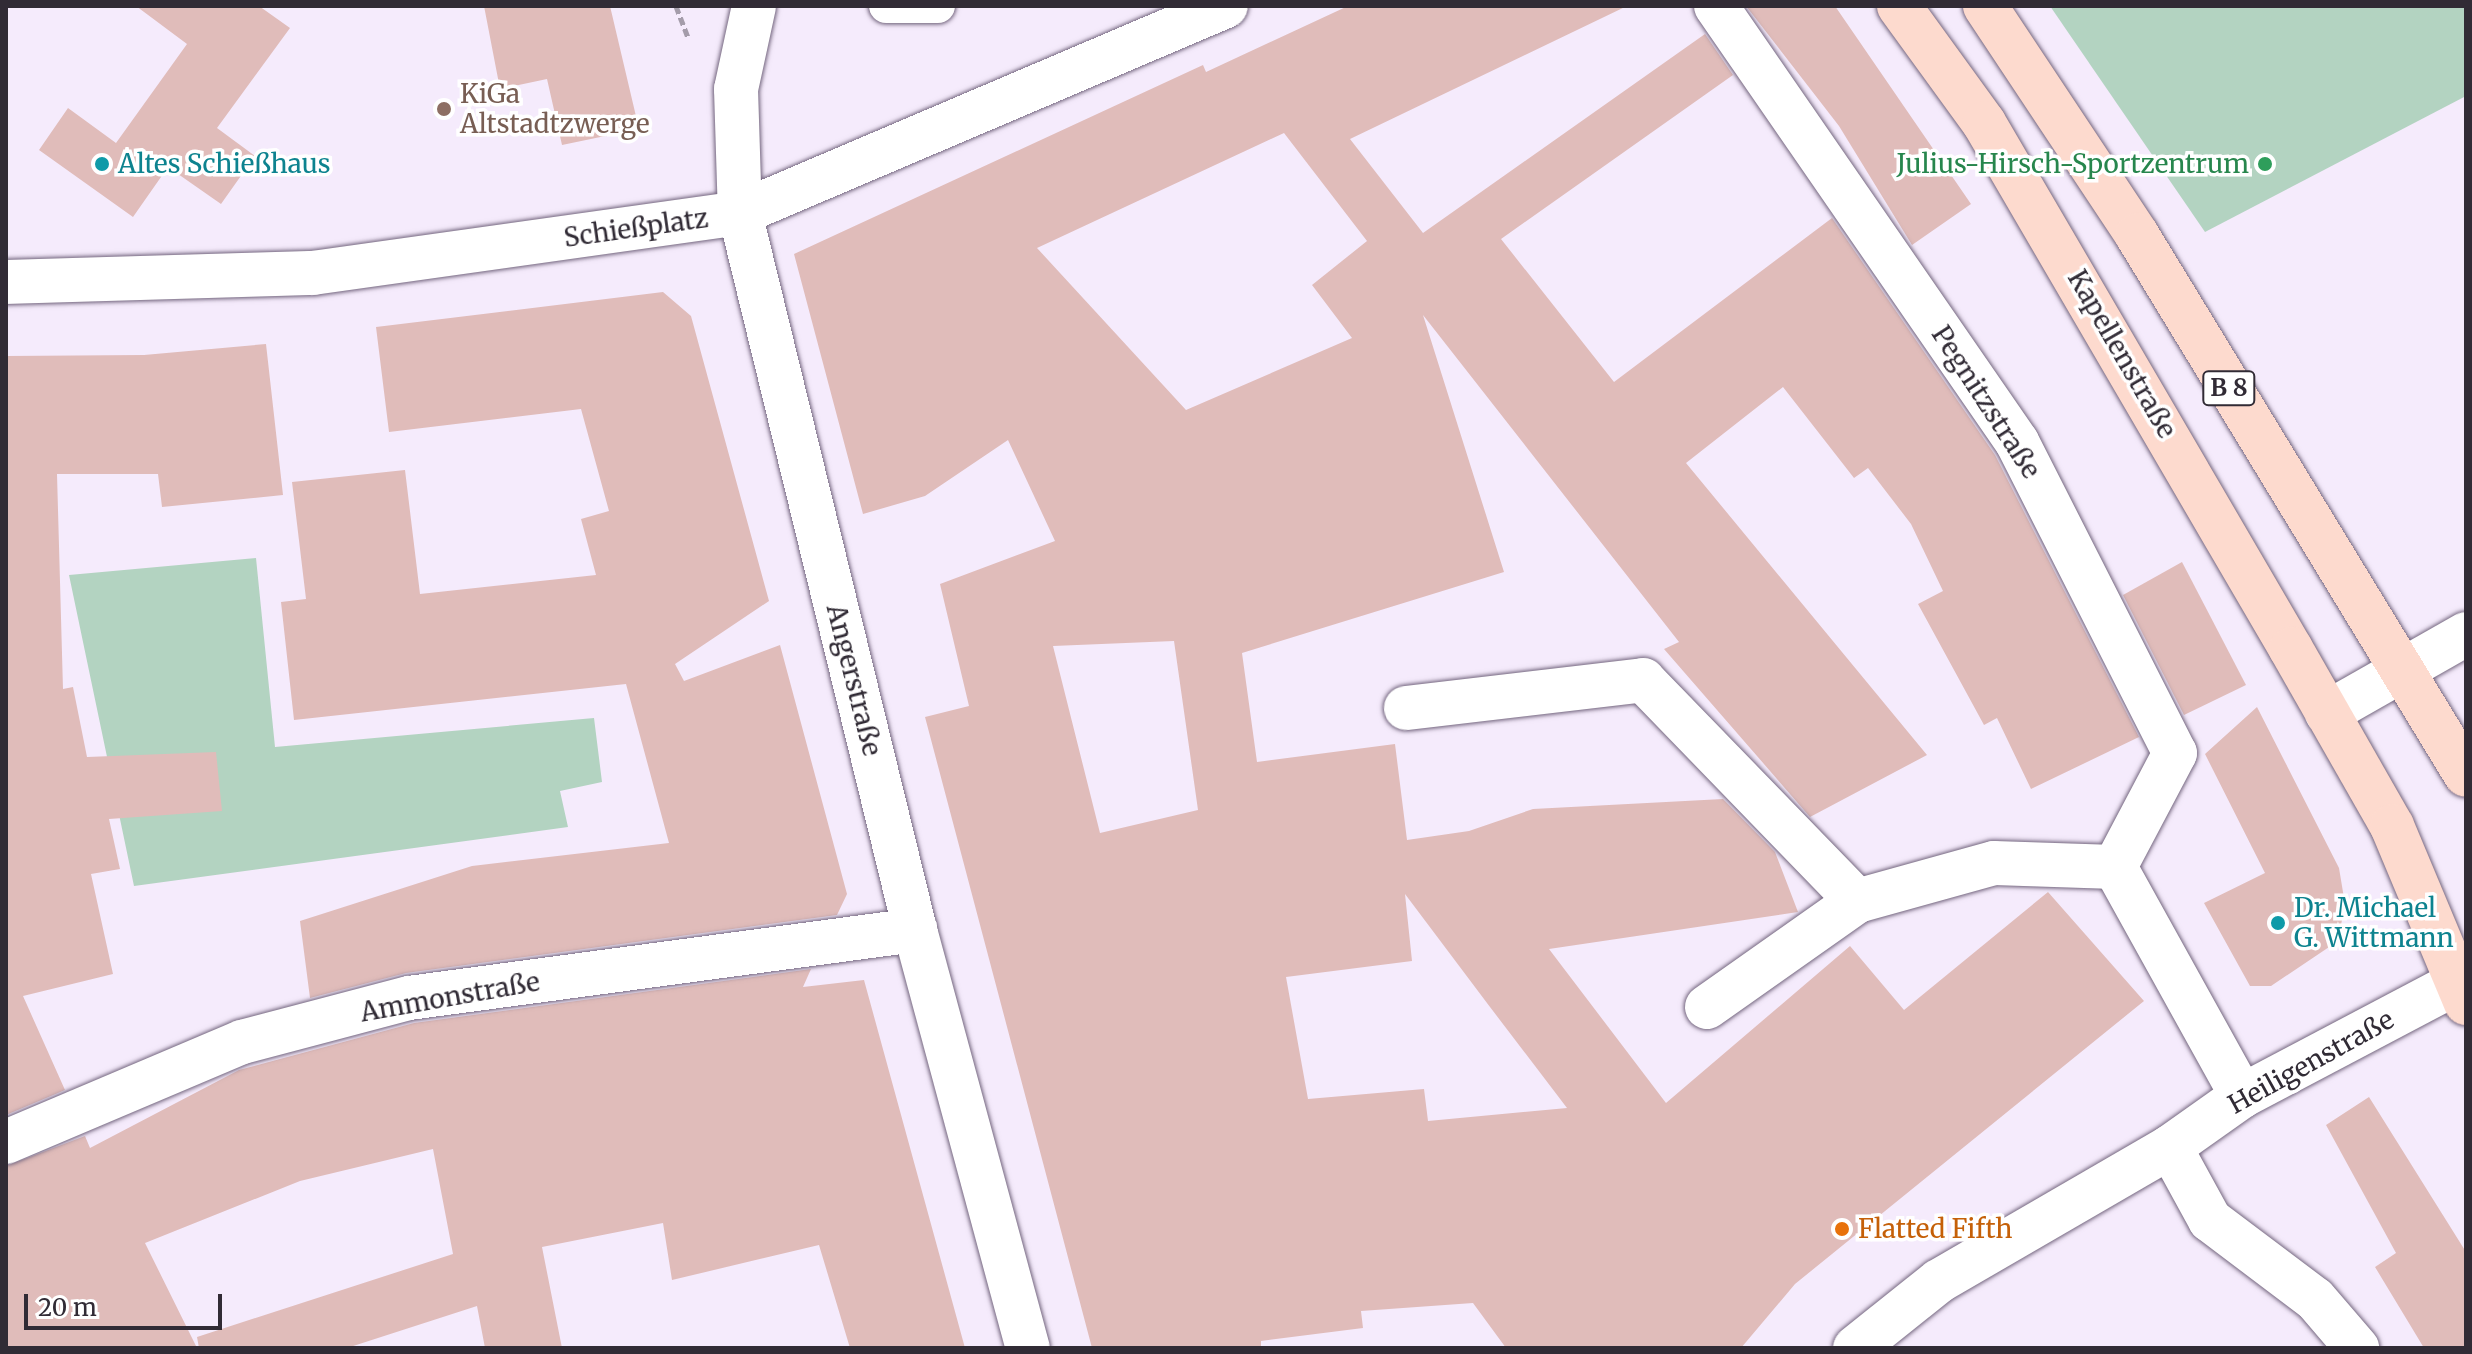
<!DOCTYPE html>
<html>
<head>
<meta charset="utf-8">
<style>
  body { margin:0 }
  #map { position:relative; width:2472px; height:1354px; overflow:hidden; background:#f5ebfc; font-family:Merriweather,serif }
  div>[style] { position:absolute }
  [style*='--x'] { left:calc(var(--x)*1px); top:calc(var(--y)*1px); width:calc(var(--w)*1px); rotate:calc(var(--a)*1deg) }
  .green>* { inset:0; background:#b3d3c1 }
  .building>* { inset:0; background:#e0bcba }
  .path>* { height:5px; margin-top:-2.5px; transform-origin:0; background:repeating-linear-gradient(90deg,#a49caa 0 8px,transparent 0 12px) }
  .roads { filter:drop-shadow(0 0 2px #74667f) drop-shadow(0 0 2px #74667f) }
  .lane>* { height:34px; margin:-17px; padding:0 17px; transform-origin:17px; border-radius:17px; background:#fff }
  .street>* { height:44px; margin:-22px; padding:0 22px; transform-origin:22px; border-radius:22px; background:#fff }
  .primary>* { height:44px; margin:-22px; padding:0 22px; transform-origin:22px; border-radius:22px; background:#fddace }
  .dots>* { width:22px; height:22px; translate:-50% -50%; box-sizing:border-box; border:4px solid #fff; border-radius:50% }
  span { translate:-50% -50%; white-space:nowrap; text-align:center; line-height:1.15; -webkit-text-stroke:7px #fff; paint-order:stroke }
  .shield-label span { padding:2px 6px; background:#fff; border:2px solid; border-radius:6px; -webkit-text-stroke-width:0 }
  .shield-label { font-size:24px; color:#312b35; font-weight:700 }
  .education-label { font-size:26px; color:#785e54 }
  .left { translate:0 -50%; text-align:left }
  .culture-label { font-size:26px; color:#0d838f }
  .leisure-label { font-size:26px; color:#27864d }
  .right { translate:-100% -50%; text-align:right }
  .street-label { font-size:26px; color:#312b35 }
  .food-label { font-size:26px; color:#c56008 }
  .frame { position:absolute; inset:0; border:8px solid #312b35; pointer-events:none }
  .scale { position:absolute; left:24px; top:1294px; width:198px; height:36px; box-sizing:border-box; border:4px solid #312b35; border-top:0; padding-left:10px; font-size:24px; line-height:28px; white-space:nowrap; color:#312b35; -webkit-text-stroke:6px #fff; paint-order:stroke }
</style>
</head>
<body>
<div id="map">
  <div class="green">
    <div style="clip-path:polygon(2050px 6px,2466px 6px,2466px 96px,2205px 232px)"></div>
    <div style="clip-path:polygon(256px 558px,275px 747px,594px 718px,602px 782px,560px 791px,568px 827px,134px 886px,69px 575px)"></div>
  </div>
  <div class="building">
    <div style="clip-path:polygon(136px 6px,259px 6px,290px 28px,217px 128px,255px 156px,221px 204px,168px 167px,133px 217px,39px 150px,68px 108px,116px 143px,187px 44px)"></div>
    <div style="clip-path:polygon(484px 6px,610px 6px,639px 129px,562px 145px,547px 79px,500px 89px)"></div>
    <div style="clip-path:polygon(evenodd,1348px 6px,1627px 6px,1350px 139px,1423px 233px,1705px 34px,1733px 75px,1501px 239px,1614px 382px,1832px 218px,1995px 455px,2139px 737px,2031px 789px,1997px 718px,1984px 725px,1918px 604px,1943px 591px,1911px 524px,1868px 468px,1854px 478px,1783px 387px,1686px 463px,1927px 755px,1810px 817px,1664px 649px,1679px 642px,1423px 315px,1504px 572px,1242px 653px,1257px 762px,1395px 744px,1407px 840px,1469px 831px,1533px 809px,1723px 799px,1775px 852px,1798px 912px,1549px 949px,1666px 1103px,1850px 946px,1904px 1010px,2048px 892px,2144px 1001px,1795px 1284px,1741px 1348px,1506px 1348px,1473px 1303px,1361px 1311px,1363px 1328px,1261px 1341px,1261px 1348px,1092px 1348px,925px 717px,969px 706px,940px 584px,1055px 541px,1008px 440px,925px 496px,863px 514px,794px 254px,1203px 65px,1206px 72px,1348px 6px,1284px 133px,1367px 241px,1312px 285px,1352px 338px,1186px 410px,1037px 248px,1284px 133px,1348px 6px,1174px 641px,1198px 810px,1100px 833px,1053px 646px,1174px 641px,1348px 6px,1405px 894px,1490px 1007px,1567px 1108px,1428px 1121px,1424px 1089px,1308px 1099px,1286px 977px,1412px 961px,1405px 894px)"></div>
    <div style="clip-path:polygon(1746px 6px,1835px 6px,1971px 204px,1912px 245px,1839px 126px)"></div>
    <div style="clip-path:polygon(663px 292px,691px 316px,769px 601px,675px 664px,684px 681px,780px 645px,847px 894px,837px 915px,406px 973px,310px 998px,300px 921px,472px 866px,669px 843px,626px 684px,294px 720px,281px 602px,306px 599px,292px 482px,405px 470px,420px 594px,596px 575px,581px 519px,609px 511px,581px 409px,389px 432px,376px 327px)"></div>
    <div style="clip-path:polygon(266px 344px,283px 495px,162px 507px,158px 474px,57px 474px,63px 689px,73px 687px,87px 757px,216px 752px,222px 811px,109px 819px,120px 869px,91px 874px,113px 974px,23px 996px,65px 1090px,6px 1115px,6px 356px,144px 355px)"></div>
    <div style="clip-path:polygon(2182px 562px,2246px 685px,2184px 715px,2123px 595px)"></div>
    <div style="clip-path:polygon(2257px 707px,2339px 868px,2345px 904px,2338px 941px,2271px 986px,2250px 986px,2204px 903px,2265px 873px,2205px 754px)"></div>
    <div style="clip-path:polygon(811px 969px,803px 987px,864px 980px,965px 1348px,850px 1348px,819px 1245px,672px 1280px,663px 1223px,542px 1247px,562px 1348px,485px 1348px,477px 1306px,347px 1348px,199px 1348px,197px 1337px,453px 1254px,433px 1149px,300px 1181px,145px 1243px,197px 1348px,6px 1348px,6px 1166px,85px 1136px,90px 1148px,239px 1070px,414px 1023px)"></div>
    <div style="clip-path:polygon(2369px 1097px,2466px 1252px,2466px 1348px,2424px 1348px,2375px 1267px,2396px 1253px,2326px 1125px)"></div>
  </div>
  <div class="path">
    <div style="--x:676;--y:6;--w:34;--a:69"></div>
  </div>
  <div class="roads">
    <div class="lane">
      <div style="--x:886;--y:6;--w:52;--a:0"></div>
    </div>
    <div class="street">
      <div style="--x:754;--y:6;--w:85;--a:102.2"></div>
      <div style="--x:736;--y:89;--w:124;--a:88.2"></div>
      <div style="--x:740;--y:213;--w:738;--a:76.28"></div>
      <div style="--x:915;--y:930;--w:433;--a:74.9"></div>
      <div style="--x:1716;--y:6;--w:530;--a:55.38"></div>
      <div style="--x:2017;--y:442;--w:349;--a:63.1"></div>
      <div style="--x:2175;--y:753;--w:129;--a:117.8"></div>
      <div style="--x:2115;--y:867;--w:262;--a:61"></div>
      <div style="--x:6;--y:282;--w:307;--a:-1.7"></div>
      <div style="--x:313;--y:273;--w:431;--a:-8"></div>
      <div style="--x:740;--y:213;--w:528;--a:-23.07"></div>
      <div style="--x:1406;--y:708;--w:239;--a:-6.7"></div>
      <div style="--x:1643;--y:680;--w:308;--a:45.9"></div>
      <div style="--x:2327;--y:713;--w:160;--a:-29.6"></div>
      <div style="--x:1707;--y:1007;--w:184;--a:-35.2"></div>
      <div style="--x:1857;--y:901;--w:142;--a:-15.5"></div>
      <div style="--x:1994;--y:863;--w:121;--a:1.9"></div>
      <div style="--x:6;--y:1142;--w:256;--a:-23"></div>
      <div style="--x:242;--y:1042;--w:173;--a:-14.8"></div>
      <div style="--x:409;--y:998;--w:511;--a:-7.65"></div>
      <div style="--x:2170;--y:1147;--w:83;--a:61.3"></div>
      <div style="--x:2210;--y:1220;--w:131;--a:37"></div>
      <div style="--x:2315;--y:1299;--w:65;--a:49.4"></div>
      <div style="--x:1855;--y:1348;--w:107;--a:-38.6"></div>
      <div style="--x:1939;--y:1281;--w:267;--a:-30.1"></div>
      <div style="--x:2170;--y:1147;--w:88;--a:-35.3"></div>
      <div style="--x:2242;--y:1096;--w:253;--a:-27.8"></div>
    </div>
    <div class="primary">
      <div style="--x:1899;--y:6;--w:145;--a:54"></div>
      <div style="--x:1984;--y:123;--w:609;--a:59.73"></div>
      <div style="--x:2291;--y:649;--w:204;--a:60.3"></div>
      <div style="--x:2392;--y:826;--w:192;--a:67.3"></div>
      <div style="--x:1985;--y:6;--w:275;--a:56.4"></div>
      <div style="--x:2137;--y:235;--w:632;--a:58.65"></div>
    </div>
  </div>
  <div class="dots">
    <div style="left:444px;top:109px;background:#8d6e63"></div>
    <div style="left:102px;top:164px;background:#0f9aa8"></div>
    <div style="left:2265px;top:164px;background:#2e9e5b"></div>
    <div style="left:2278px;top:923px;background:#0f9aa8"></div>
    <div style="left:1842px;top:1229px;background:#e8710a"></div>
  </div>
  <div class="shield-label">
    <span style="left:2229px;top:388px">B 8</span>
  </div>
  <div class="education-label">
    <span class="left" style="left:460px;top:109px">KiGa<br>Altstadtzwerge</span>
  </div>
  <div class="culture-label">
    <span class="left" style="left:118px;top:164px">Altes Schießhaus</span>
    <span class="left" style="left:2294px;top:923px">Dr. Michael<br>G. Wittmann</span>
  </div>
  <div class="leisure-label">
    <span class="right" style="left:2249px;top:164px">Julius-Hirsch-Sportzentrum</span>
  </div>
  <div class="street-label">
    <span style="left:636px;top:228px;rotate:-8deg">Schießplatz</span>
    <span style="left:2122px;top:354px;rotate:60deg">Kapellenstraße</span>
    <span style="left:1986px;top:402px;rotate:57deg">Pegnitzstraße</span>
    <span style="left:854px;top:680px;rotate:76deg">Angerstraße</span>
    <span style="left:450px;top:997px;rotate:-10deg">Ammonstraße</span>
    <span style="left:2311px;top:1062px;rotate:-29deg">Heiligenstraße</span>
  </div>
  <div class="food-label">
    <span class="left" style="left:1858px;top:1229px">Flatted Fifth</span>
  </div>
  <div class="frame"></div>
  <div class="scale">20 m</div>
</div>
</body>
</html>
